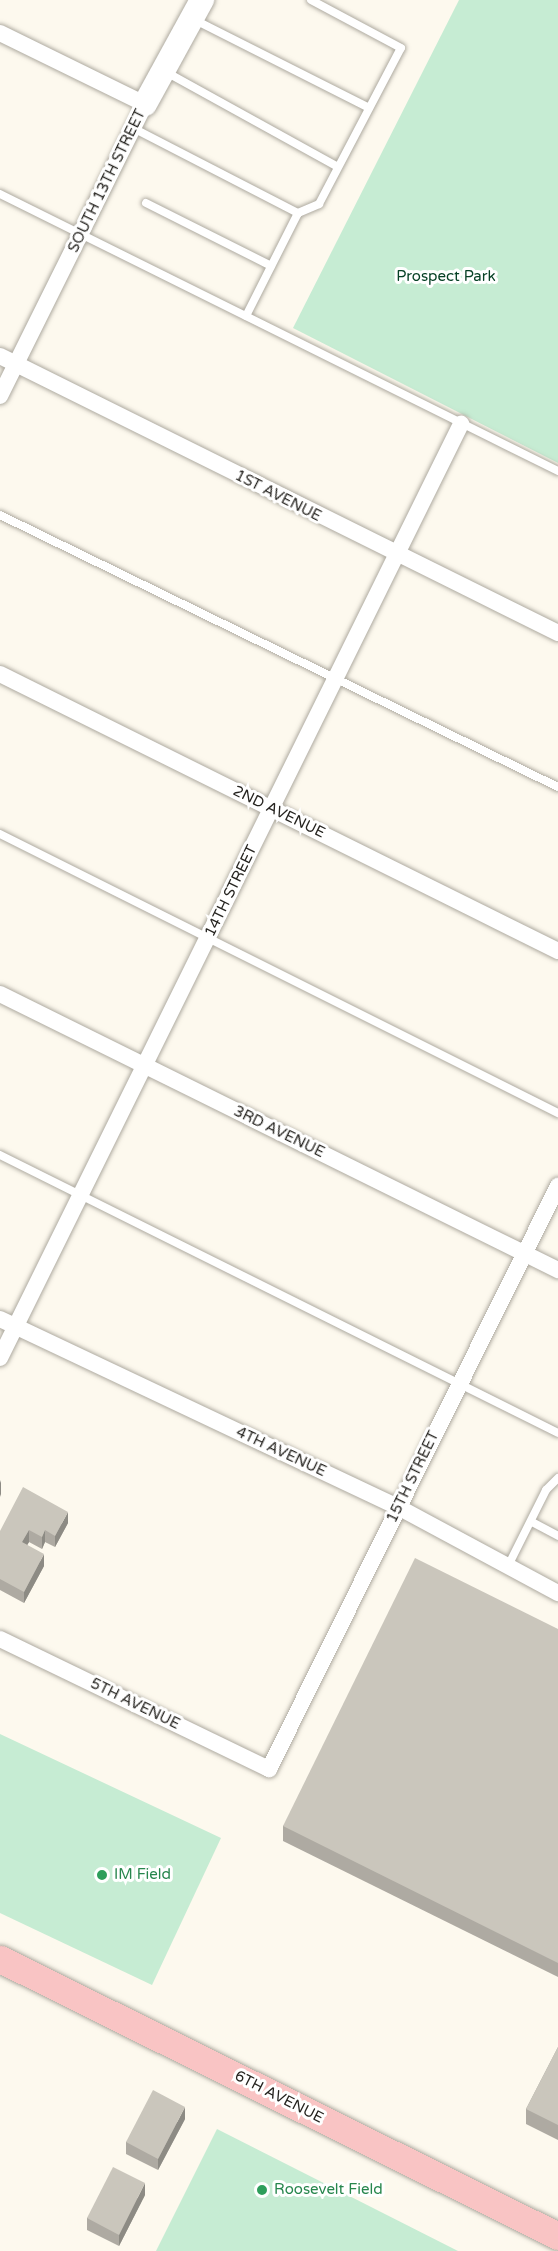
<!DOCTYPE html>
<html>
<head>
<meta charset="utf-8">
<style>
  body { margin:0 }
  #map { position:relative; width:558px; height:2251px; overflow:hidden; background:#fdf9ee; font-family:"Varela Round",sans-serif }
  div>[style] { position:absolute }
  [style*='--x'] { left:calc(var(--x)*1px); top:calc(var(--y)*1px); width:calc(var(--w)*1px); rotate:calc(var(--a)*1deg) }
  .green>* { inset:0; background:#c6ecd3 }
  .roads { filter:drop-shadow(0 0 2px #aeaaa0) drop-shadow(0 0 2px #aeaaa0) }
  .lane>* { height:8px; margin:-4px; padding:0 4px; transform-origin:4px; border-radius:4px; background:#fff }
  .street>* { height:16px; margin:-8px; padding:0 8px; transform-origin:8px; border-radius:8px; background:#fff }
  .secondary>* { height:24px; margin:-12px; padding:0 12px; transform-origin:12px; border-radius:12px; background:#fff }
  .primary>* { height:27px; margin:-13.5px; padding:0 13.5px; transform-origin:13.5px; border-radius:13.5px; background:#f9c4c4 }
  .wall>* { inset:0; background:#aeaaa2 }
  .shaded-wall>* { inset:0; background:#8d8b84 }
  .building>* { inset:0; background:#cac6bc }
  .dots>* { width:16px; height:16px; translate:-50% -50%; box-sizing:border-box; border:3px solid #fff; border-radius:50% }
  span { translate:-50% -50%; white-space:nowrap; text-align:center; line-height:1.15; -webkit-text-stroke:6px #fff; paint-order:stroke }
  .street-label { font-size:15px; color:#262420 }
  .park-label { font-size:15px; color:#064125 }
  .leisure-label { font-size:15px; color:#27864d }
  .left { translate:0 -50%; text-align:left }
</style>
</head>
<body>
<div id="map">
  <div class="green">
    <div style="clip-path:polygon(459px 0,558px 0,558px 463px,293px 328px)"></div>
    <div style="clip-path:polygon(0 1734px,221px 1838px,152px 1985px,0 1913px)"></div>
    <div style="clip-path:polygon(217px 2129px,458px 2251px,156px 2251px)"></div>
  </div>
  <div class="roads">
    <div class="lane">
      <div style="--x:195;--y:20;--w:195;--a:26.8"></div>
      <div style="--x:166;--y:72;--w:196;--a:28.9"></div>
      <div style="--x:133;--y:128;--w:186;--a:27.3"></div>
      <div style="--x:0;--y:194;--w:623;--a:26.4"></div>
      <div style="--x:146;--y:203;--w:140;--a:26.7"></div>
      <div style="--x:246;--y:316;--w:115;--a:-63.2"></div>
      <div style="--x:298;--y:213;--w:23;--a:-23"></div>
      <div style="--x:319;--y:204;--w:176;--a:-62.3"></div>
      <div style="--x:401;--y:48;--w:102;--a:-151.9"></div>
      <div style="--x:0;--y:515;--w:621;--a:25.99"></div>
      <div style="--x:0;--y:834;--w:624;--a:26.57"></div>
      <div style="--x:0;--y:1155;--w:623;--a:26.48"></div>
      <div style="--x:532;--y:1522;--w:30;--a:28"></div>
      <div style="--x:508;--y:1566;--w:85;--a:-63.4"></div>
      <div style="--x:546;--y:1490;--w:17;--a:-45"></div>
    </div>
    <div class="street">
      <div style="--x:0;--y:33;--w:161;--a:26.1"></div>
      <div style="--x:145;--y:104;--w:326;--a:116.4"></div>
      <div style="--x:0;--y:356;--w:623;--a:26.4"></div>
      <div style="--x:0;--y:674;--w:623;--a:26.4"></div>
      <div style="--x:0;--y:994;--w:623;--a:26.32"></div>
      <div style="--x:0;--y:1319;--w:440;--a:25.3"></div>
      <div style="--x:398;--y:1507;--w:182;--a:28.3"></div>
      <div style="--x:0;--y:1358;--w:1042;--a:-63.73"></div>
      <div style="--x:0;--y:1639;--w:299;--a:25.8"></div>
      <div style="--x:269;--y:1769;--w:651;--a:-63.63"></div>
    </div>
    <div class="secondary">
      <div style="--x:145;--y:104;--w:119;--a:-61.3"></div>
    </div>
    <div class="primary">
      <div style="--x:0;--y:1959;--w:623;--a:26.4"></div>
    </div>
  </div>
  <div class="wall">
    <div style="clip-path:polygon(68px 1523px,55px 1547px,45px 1542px,42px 1549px,29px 1542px,27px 1545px,44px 1566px,24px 1603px,0 1590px,0 1531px)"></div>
    <div style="clip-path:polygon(558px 1629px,558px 1977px,283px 1841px,283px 1826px)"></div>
    <div style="clip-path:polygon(558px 2047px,558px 2140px,526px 2124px,526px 2109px)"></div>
    <div style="clip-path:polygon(185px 2119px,158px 2170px,126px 2154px,126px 2142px)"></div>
    <div style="clip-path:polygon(145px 2195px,119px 2246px,87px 2230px,87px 2218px)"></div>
  </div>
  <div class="shaded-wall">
    <div style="clip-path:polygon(1px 1480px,1px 1494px,0 1497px,0 1483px)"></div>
    <div style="clip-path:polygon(68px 1512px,68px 1523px,55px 1547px,55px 1536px)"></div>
    <div style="clip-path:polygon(29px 1530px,29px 1542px,22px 1554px,22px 1542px)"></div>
    <div style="clip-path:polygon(45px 1530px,45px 1542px,42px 1549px,42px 1537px)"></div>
    <div style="clip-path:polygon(44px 1554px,44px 1566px,24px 1603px,24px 1592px)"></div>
    <div style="clip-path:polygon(185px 2107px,185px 2119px,158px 2170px,158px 2159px)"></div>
    <div style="clip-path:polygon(145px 2183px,145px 2195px,119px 2246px,119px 2235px)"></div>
  </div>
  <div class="building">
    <div style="clip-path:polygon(23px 1487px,68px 1512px,55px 1536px,45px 1530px,42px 1537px,29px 1530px,22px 1542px,44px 1554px,24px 1592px,0 1579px,0 1531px)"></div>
    <div style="clip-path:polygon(415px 1558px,558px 1629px,558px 1963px,283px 1826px)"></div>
    <div style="clip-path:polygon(558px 2047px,558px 2125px,526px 2109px)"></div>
    <div style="clip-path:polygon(153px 2090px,185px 2107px,158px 2159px,126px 2142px)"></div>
    <div style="clip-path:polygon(113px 2167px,145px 2183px,119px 2235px,87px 2218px)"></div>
  </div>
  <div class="dots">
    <div style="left:102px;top:1875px;background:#2e9e5b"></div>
    <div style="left:262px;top:2190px;background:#2e9e5b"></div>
  </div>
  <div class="street-label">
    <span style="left:107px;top:181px;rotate:-64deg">SOUTH 13TH STREET</span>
    <span style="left:278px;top:496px;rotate:27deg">1ST AVENUE</span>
    <span style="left:279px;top:812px;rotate:26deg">2ND AVENUE</span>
    <span style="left:231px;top:891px;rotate:-64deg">14TH STREET</span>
    <span style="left:279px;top:1132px;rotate:26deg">3RD AVENUE</span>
    <span style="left:281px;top:1452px;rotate:25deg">4TH AVENUE</span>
    <span style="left:413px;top:1477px;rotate:-64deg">15TH STREET</span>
    <span style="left:135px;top:1704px;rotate:26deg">5TH AVENUE</span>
    <span style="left:279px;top:2097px;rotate:27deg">6TH AVENUE</span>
  </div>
  <div class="park-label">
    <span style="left:446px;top:277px">Prospect Park</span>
  </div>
  <div class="leisure-label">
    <span class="left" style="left:114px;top:1875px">IM Field</span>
    <span class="left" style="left:274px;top:2190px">Roosevelt Field</span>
  </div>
</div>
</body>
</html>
